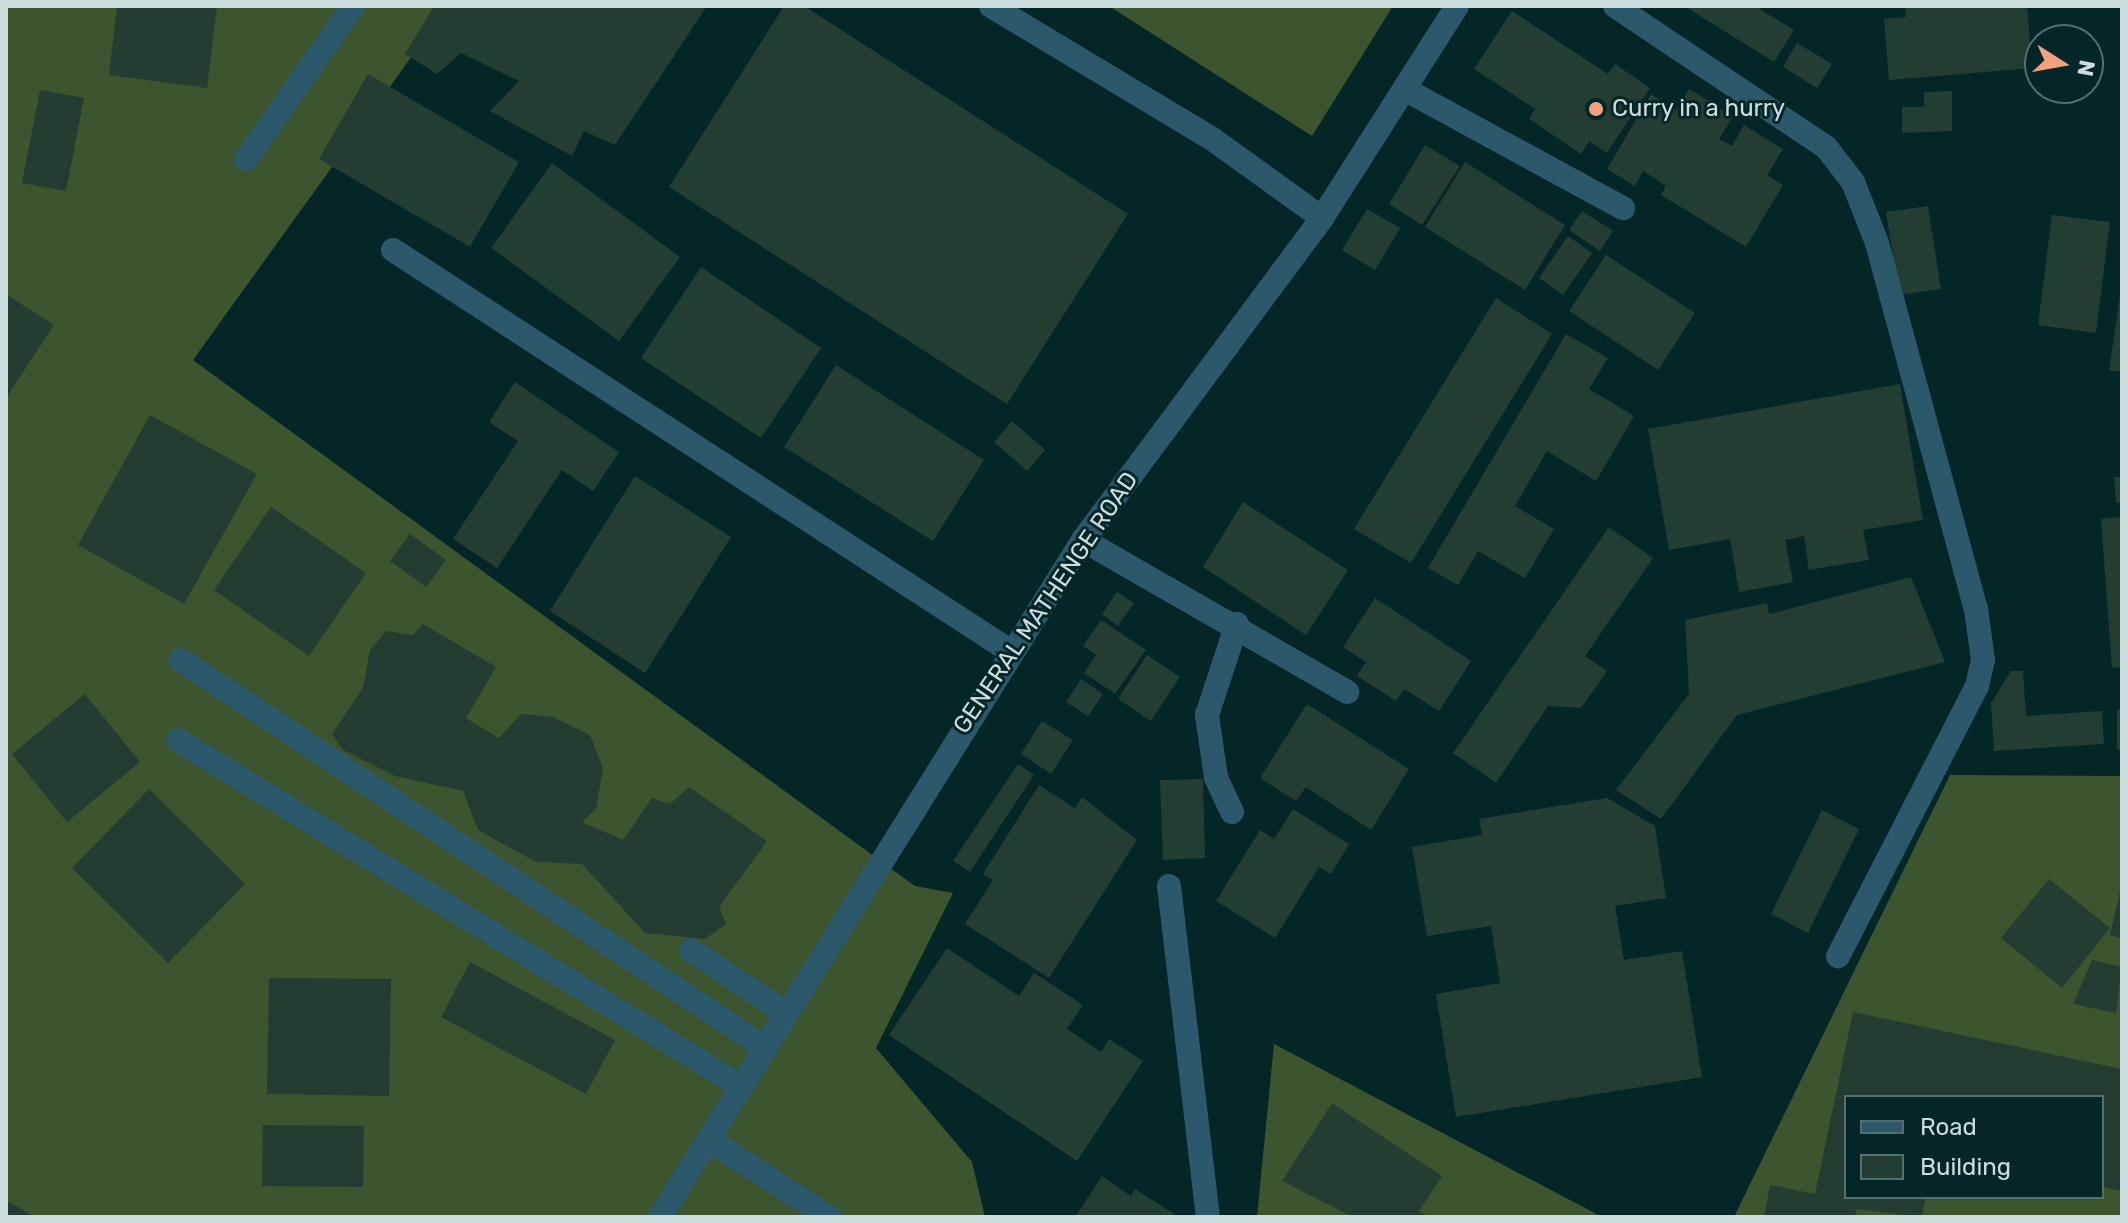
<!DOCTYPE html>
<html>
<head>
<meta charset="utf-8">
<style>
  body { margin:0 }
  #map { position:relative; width:2128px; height:1223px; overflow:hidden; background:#052627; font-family:Rubik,sans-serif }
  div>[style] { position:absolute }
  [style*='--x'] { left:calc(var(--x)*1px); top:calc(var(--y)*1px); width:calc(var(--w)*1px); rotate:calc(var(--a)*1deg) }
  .forest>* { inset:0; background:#3c552f }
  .building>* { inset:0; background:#233d33 }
  .minor>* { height:24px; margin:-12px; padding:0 12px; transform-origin:12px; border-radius:12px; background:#2c586b }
  .dots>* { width:22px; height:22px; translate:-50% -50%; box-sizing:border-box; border:4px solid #052627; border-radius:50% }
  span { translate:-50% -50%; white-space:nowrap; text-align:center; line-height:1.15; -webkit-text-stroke:6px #052627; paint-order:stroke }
  .poi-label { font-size:24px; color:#ccddde }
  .left { translate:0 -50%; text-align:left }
  .street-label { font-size:24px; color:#ccddde }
  .frame { position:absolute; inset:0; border:8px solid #ccddde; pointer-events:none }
  .legend { position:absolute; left:1844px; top:1095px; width:260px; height:104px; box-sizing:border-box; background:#052627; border:2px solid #556f70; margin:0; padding:10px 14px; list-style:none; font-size:24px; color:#ccddde }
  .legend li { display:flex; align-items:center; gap:16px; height:40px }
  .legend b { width:40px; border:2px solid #556f70 }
  .north { position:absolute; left:2024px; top:24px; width:80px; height:80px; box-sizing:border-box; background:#052627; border:2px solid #556f70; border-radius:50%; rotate:101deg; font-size:22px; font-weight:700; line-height:32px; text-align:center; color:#ccddde }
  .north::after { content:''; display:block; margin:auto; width:28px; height:36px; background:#f1a17e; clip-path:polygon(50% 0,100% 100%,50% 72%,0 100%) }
</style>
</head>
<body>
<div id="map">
  <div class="forest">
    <div style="clip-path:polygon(6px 6px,448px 6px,193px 360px,915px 886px,953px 893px,876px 1048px,972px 1162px,985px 1217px,6px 1217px)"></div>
    <div style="clip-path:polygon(1109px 6px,1393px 6px,1312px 136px)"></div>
    <div style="clip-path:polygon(evenodd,1950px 775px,2122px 776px,2122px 1217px,1734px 1217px,1950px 775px,1846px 1097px,2102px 1097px,2102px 1197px,1846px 1197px,1846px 1097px)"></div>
    <div style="clip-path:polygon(1274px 1044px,1602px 1217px,1257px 1217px)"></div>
  </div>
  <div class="building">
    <div style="clip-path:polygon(117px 6px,217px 6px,207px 88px,109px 75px)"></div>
    <div style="clip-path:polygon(434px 6px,707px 6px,615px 145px,584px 131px,572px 156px,490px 111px,519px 81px,461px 53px,437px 74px,405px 54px)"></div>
    <div style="clip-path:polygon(784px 6px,804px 6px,1128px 214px,1007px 404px,669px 187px)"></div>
    <div style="clip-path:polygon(1684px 6px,1755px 6px,1794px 30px,1774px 62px)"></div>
    <div style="clip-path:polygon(1905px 6px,2027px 6px,2032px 68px,1889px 80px,1884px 19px,1906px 17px)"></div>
    <div style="clip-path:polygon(1512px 11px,1608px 74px,1615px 64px,1650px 88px,1607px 153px,1589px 141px,1581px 154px,1529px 119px,1535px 109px,1474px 69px)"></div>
    <div style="clip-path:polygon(1797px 43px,1832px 64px,1817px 88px,1783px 67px)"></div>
    <div style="clip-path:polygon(368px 74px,519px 162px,470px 247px,319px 159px)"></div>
    <div style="clip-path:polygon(1689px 89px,1733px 116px,1719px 139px,1732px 146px,1744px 125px,1783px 149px,1767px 175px,1783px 185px,1746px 247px,1661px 195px,1666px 186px,1643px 171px,1635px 186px,1607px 169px,1651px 94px,1676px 110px)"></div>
    <div style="clip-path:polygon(40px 90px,84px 98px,66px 191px,22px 183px)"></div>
    <div style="clip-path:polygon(1952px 91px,1952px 131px,1902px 133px,1902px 107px,1924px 107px,1924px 92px)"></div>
    <div style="clip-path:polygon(1425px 145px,1460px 166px,1422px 225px,1389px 204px)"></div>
    <div style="clip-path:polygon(1465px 162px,1565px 225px,1525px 290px,1425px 227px)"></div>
    <div style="clip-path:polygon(552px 163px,680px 257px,619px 341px,491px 248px)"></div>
    <div style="clip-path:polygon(1928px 206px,1941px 289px,1899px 295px,1886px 212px)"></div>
    <div style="clip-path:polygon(1367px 209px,1400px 228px,1375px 270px,1342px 250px)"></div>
    <div style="clip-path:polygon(1582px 211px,1613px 231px,1600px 251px,1569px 230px)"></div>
    <div style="clip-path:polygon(2052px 215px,2110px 222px,2096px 333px,2038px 325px)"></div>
    <div style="clip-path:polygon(1568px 236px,1592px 253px,1563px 295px,1539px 278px)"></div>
    <div style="clip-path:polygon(1606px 255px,1695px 313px,1658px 370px,1569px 311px)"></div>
    <div style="clip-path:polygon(701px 267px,821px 348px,761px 438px,641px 358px)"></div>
    <div style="clip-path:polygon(6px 294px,54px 325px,6px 398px)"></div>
    <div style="clip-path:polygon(2120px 295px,2122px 295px,2122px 372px,2109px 370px)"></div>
    <div style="clip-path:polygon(1496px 298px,1552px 334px,1411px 563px,1354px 529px)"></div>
    <div style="clip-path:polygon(1566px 334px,1608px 358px,1589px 389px,1634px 416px,1596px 481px,1547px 451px,1515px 506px,1554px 529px,1525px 578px,1478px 551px,1458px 585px,1428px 568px)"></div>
    <div style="clip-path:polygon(836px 365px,984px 460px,933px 541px,784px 447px)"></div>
    <div style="clip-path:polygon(515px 382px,619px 452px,593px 491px,562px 470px,497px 568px,453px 539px,518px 441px,489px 422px)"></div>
    <div style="clip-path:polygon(1900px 384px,1923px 520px,1863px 530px,1869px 560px,1809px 570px,1804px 536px,1785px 540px,1793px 582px,1739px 592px,1730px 539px,1669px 550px,1648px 429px)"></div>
    <div style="clip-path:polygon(150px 415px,257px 474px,184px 604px,78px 545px)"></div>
    <div style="clip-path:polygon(1012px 421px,1045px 450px,1027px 471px,994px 442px)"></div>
    <div style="clip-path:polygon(635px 476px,731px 537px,645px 673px,550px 611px)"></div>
    <div style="clip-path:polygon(2114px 477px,2122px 477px,2122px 503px,2116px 503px)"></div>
    <div style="clip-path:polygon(1243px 502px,1348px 570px,1306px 635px,1203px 567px)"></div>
    <div style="clip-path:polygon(271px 507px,366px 573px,309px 656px,214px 590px)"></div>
    <div style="clip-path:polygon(2122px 517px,2122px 667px,2112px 668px,2101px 519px)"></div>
    <div style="clip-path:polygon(1609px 527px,1653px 558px,1585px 656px,1607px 671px,1581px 708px,1548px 706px,1496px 783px,1453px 753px)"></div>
    <div style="clip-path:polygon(410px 534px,446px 560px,426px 587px,390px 561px)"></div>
    <div style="clip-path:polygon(1911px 577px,1945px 662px,1737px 715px,1661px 819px,1616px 790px,1689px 694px,1685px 620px,1767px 603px,1769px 614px)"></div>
    <div style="clip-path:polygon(1117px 592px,1134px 603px,1118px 626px,1102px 614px)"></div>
    <div style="clip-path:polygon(1375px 598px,1471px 661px,1439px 711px,1404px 689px,1396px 701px,1357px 676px,1366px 662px,1343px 647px)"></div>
    <div style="clip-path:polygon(1101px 620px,1146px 650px,1115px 694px,1084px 673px,1096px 655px,1083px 646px)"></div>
    <div style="clip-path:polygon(423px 624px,496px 667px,466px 718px,499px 738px,521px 714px,553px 717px,590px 735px,603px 768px,596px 809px,582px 822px,623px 840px,652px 798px,670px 804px,689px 787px,767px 841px,719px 907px,726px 924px,705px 939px,645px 933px,582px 864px,536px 862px,478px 830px,463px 791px,395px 776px,343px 750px,332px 734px,363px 688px,370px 650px,386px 631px,413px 635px)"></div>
    <div style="clip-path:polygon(1147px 655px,1180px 677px,1151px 721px,1118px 699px)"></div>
    <div style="clip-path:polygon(2011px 671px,2023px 671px,2026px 716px,2102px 711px,2104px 744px,1994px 751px,1991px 703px)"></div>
    <div style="clip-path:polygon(1081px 679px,1103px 694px,1088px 716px,1066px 702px)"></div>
    <div style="clip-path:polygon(85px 694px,140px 762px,67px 822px,12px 754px)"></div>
    <div style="clip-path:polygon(1307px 704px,1409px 769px,1371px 830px,1306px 787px,1296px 801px,1260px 778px)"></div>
    <div style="clip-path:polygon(2117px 709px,2122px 709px,2122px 750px,2117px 750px)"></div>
    <div style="clip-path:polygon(1042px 721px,1073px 740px,1051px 774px,1021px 754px)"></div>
    <div style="clip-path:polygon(1018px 764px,1034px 775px,970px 872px,953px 861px)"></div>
    <div style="clip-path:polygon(1203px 779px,1205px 858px,1163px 860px,1160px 780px)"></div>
    <div style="clip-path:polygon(1039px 785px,1075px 808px,1082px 797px,1137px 840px,1049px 978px,965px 924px,993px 880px,983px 874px)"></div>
    <div style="clip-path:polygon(149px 789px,245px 884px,168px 963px,72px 868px)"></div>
    <div style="clip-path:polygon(1607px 798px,1655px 826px,1666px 898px,1615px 906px,1624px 960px,1682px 951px,1702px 1077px,1456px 1117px,1436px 994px,1500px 983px,1491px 926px,1427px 936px,1412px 847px,1482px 835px,1479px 819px)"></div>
    <div style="clip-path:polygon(1293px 809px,1349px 844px,1331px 874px,1319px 867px,1275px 938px,1216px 901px,1260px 830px,1274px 839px)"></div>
    <div style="clip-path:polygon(1822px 810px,1859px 829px,1808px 933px,1771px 914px)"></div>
    <div style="clip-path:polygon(2049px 879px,2110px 928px,2062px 988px,2001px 938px)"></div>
    <div style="clip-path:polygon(2121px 887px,2122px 888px,2122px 938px,2110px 935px)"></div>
    <div style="clip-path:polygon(947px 948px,1019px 996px,1034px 973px,1083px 1005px,1067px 1029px,1101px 1052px,1109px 1039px,1143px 1061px,1077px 1161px,889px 1035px)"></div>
    <div style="clip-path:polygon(2092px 960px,2122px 967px,2116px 1013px,2073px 1004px)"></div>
    <div style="clip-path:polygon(470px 962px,615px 1040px,586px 1094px,441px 1017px)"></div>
    <div style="clip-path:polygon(269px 978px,391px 979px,389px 1096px,267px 1094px)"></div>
    <div style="clip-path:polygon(1853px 1012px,2122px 1069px,2122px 1191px,2102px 1187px,2102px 1097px,1846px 1097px,1846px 1197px,1926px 1197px,1922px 1217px,1857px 1209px,1855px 1217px,1764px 1217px,1770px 1185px,1815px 1194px)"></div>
    <div style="clip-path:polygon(1332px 1103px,1442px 1176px,1419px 1211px,1428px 1217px,1353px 1217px,1282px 1181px)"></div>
    <div style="clip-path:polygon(263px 1125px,364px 1126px,363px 1187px,262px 1186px)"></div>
    <div style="clip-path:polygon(1102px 1176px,1131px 1196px,1135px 1189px,1179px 1217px,1075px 1217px)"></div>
    <div style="clip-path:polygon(6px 1200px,35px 1217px,6px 1217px)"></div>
  </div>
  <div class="minor">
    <div style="--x:991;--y:6;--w:257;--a:31"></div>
    <div style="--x:1211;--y:138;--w:137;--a:35.8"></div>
    <div style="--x:1615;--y:6;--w:254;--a:33.8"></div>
    <div style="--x:1826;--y:147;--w:44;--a:52.4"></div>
    <div style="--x:1853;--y:182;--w:66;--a:68.5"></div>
    <div style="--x:1877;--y:243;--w:379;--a:74.9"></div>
    <div style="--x:1976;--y:609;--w:51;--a:82.2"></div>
    <div style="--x:1983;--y:660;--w:27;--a:103"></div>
    <div style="--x:1977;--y:686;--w:304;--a:117.2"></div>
    <div style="--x:1408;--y:91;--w:245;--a:28.6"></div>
    <div style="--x:246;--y:159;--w:187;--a:-55"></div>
    <div style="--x:393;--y:250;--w:736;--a:33.02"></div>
    <div style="--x:1083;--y:540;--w:305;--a:29.9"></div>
    <div style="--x:181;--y:660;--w:703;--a:33.58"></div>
    <div style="--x:178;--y:740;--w:662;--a:31.6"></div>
    <div style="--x:1232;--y:812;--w:38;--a:-115"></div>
    <div style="--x:1216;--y:777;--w:63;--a:-98.3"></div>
    <div style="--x:1207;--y:715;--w:96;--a:-71.8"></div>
    <div style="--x:1169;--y:886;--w:333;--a:83.3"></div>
    <div style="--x:691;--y:950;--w:115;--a:33.7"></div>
    <div style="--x:709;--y:1140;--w:143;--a:32.7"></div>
    <div style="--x:660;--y:1217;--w:798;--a:-58"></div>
    <div style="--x:1083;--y:540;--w:401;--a:-53.4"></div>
    <div style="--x:1322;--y:218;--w:251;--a:-57.5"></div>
  </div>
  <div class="dots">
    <div style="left:1596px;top:109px;background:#f1a17e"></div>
  </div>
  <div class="poi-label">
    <span class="left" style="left:1612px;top:109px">Curry in a hurry</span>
  </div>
  <div class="street-label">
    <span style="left:1046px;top:603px;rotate:-56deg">GENERAL MATHENGE ROAD</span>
  </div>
  <div class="frame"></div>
  <ul class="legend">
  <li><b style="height:10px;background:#2c586b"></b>Road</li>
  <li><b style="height:22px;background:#233d33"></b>Building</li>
  </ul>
  <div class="north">N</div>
</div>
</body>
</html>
